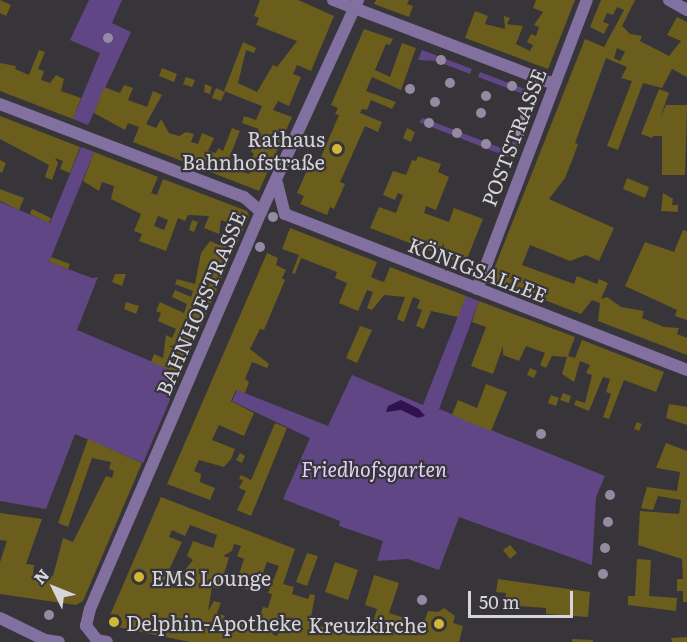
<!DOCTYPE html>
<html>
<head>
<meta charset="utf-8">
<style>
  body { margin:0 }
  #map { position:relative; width:687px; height:642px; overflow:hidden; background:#37353a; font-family:Literata,serif }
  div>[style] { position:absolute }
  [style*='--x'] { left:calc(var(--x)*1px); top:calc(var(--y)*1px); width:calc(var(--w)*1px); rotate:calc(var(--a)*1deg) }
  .green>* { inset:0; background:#614686 }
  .water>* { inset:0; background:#311251 }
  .building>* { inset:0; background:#6b5d1b }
  .street>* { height:12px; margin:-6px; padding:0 6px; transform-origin:6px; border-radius:6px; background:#8270a0 }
  .trees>* { width:10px; height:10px; margin:-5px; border-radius:50%; background:#948ba2 }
  .dots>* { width:16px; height:16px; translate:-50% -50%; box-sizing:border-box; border:3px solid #37353a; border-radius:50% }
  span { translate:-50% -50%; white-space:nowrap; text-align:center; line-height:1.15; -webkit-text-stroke:4.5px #37353a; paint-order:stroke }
  .street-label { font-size:20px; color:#d6d5d9 }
  .poi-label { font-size:20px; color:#d6d5d9 }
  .right { translate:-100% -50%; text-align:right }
  .left { translate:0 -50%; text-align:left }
  .park-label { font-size:20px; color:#e0d1f8; font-style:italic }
  .north { position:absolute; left:24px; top:558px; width:60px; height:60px; -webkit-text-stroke:4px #37353a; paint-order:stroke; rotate:313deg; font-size:16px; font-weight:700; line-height:24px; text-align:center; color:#d6d5d9 }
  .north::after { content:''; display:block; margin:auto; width:21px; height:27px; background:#d6d5d9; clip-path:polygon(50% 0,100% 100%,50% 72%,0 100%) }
  .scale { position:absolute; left:468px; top:591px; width:105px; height:27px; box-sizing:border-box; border:3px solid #d6d5d9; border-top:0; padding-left:8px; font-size:18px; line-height:21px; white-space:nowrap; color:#d6d5d9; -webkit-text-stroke:4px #37353a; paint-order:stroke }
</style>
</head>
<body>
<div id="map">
  <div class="green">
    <div style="clip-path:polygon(89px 0,122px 0,112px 23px,131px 32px,88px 125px,73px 119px,100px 53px,70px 40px)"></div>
    <div style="clip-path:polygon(422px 50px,472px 69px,470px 74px,436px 61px,418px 60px)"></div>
    <div style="clip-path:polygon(480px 72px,538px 94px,513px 159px,419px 122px,423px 118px,509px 151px,531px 97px,478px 77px)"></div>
    <div style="clip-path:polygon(81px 147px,94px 152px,49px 262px,92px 278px,98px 277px,77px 330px,181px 374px,143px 463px,75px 434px,46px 509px,0 501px,0 202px,50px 223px)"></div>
    <div style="clip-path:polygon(466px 296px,479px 301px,439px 409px,605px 476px,596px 497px,592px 565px,459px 517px,439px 570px,408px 559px,377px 561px,383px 541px,339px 526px,340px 521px,283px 499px,310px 438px,232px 401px,237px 390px,328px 426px,352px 375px,423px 405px)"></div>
  </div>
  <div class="water">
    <div style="clip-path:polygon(401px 400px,419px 409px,425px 416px,418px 418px,401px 410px,386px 412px,388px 406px)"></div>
  </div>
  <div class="building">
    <div style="clip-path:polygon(0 0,11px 5px,6px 16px,0 13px)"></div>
    <div style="clip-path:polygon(260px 0,298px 0,334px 16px,311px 71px,297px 65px,293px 74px,301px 77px,289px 106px,278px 101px,273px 110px,292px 117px,259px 191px,133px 142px,139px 127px,128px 123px,125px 130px,94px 113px,104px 87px,120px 93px,124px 85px,133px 88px,128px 100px,147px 107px,153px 91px,162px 95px,146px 124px,156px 128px,161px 119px,169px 133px,179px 136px,186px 132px,194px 134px,191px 142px,198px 144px,202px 133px,214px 138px,208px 151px,216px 153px,218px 148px,223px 151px,232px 128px,240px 131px,229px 158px,242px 164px,239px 170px,249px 174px,252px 168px,247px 166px,254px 154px,251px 151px,259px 129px,242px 123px,244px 116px,256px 120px,262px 106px,224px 91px,243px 42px,256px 48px,254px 53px,246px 50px,238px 83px,257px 92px,273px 65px,277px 67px,297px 41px,256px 25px,259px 18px,254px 16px)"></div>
    <div style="clip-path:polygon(376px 0,409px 0,407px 4px,413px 6px,409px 17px,374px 4px)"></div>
    <div style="clip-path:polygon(536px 0,575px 0,548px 69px,465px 38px,475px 11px,488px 16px,485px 24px,505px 29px,504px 16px,510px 18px,507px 24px,523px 26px,516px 44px,530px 51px,533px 45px,527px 42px,531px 34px,536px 36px,539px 27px,534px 25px,543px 12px,533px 8px)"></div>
    <div style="clip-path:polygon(evenodd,601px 0,635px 0,622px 26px,630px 34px,642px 36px,640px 41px,669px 56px,681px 41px,667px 35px,677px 17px,687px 22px,687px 77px,672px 69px,662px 88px,643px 83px,618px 150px,607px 146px,632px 81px,621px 78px,627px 67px,606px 58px,575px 143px,578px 144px,573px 158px,565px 178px,549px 199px,614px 228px,599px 261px,586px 255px,570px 261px,530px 245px,522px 265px,574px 284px,577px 276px,597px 284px,599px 279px,608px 283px,601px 299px,607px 297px,621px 307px,644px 311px,642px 318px,664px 327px,679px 328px,677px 334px,687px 338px,687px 355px,598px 321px,600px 303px,592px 300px,581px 314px,490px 279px,585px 39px,604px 47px,624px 10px,617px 7px,613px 15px,607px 13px,603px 22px,609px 24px,604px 34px,590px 27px,601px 0,617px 48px,625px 52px,620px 61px,614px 58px,617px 48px)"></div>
    <div style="clip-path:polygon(364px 29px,393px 39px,390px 45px,386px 44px,375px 70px,390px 77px,402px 43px,416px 48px,401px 90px,372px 77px,366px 91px,396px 102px,392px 109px,371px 100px,367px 110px,362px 109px,360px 113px,382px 122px,378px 132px,365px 126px,340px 182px,345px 184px,334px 209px,330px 207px,327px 215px,300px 204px,304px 196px,297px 193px,308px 168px,315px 171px,339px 115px,335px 114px,338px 108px,331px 105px)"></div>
    <div style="clip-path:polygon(39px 50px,45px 52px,38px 69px,44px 71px,41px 80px,50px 83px,56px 75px,64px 79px,61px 91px,81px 98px,73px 119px,0 91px,0 63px,16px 66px,15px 69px,29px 75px)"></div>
    <div style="clip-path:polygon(162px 68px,177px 74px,174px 82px,159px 76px)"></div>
    <div style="clip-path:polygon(186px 77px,195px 80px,192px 87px,183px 84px)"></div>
    <div style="clip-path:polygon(205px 84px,212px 87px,210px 94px,204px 92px)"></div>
    <div style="clip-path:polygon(216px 88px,225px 92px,221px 101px,212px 98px)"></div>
    <div style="clip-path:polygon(659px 89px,669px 93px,660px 118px,666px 105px,687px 105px,685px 175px,662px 175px,662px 136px,653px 136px,658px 126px,652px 138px,641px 134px)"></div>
    <div style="clip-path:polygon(0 116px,80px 147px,70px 173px,60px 169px,63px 161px,55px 158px,58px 163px,52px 180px,45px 177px,49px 165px,0 139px)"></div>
    <div style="clip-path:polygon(407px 128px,415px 132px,411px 142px,403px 138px)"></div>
    <div style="clip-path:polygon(evenodd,94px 152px,158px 177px,151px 193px,157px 195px,163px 179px,247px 211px,249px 216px,180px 374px,151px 362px,154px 354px,163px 358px,166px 335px,172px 338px,176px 329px,158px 321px,161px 313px,156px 311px,160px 302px,184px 313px,187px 304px,172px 297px,175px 290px,191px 297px,193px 291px,175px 284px,177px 279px,195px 284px,201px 253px,210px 241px,224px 247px,228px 223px,221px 220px,219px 234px,204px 228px,209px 216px,188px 215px,185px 221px,178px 218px,166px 251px,139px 241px,142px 234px,134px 231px,141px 214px,111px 199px,114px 186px,102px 182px,99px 191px,83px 181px,94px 152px,158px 216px,168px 220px,164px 230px,154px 226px,158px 216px)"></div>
    <div style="clip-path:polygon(418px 156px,441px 164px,438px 172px,449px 177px,436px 210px,426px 206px,424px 213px,449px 222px,454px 208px,483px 219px,465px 264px,370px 228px,379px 207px,396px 213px,403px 195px,398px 193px,395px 200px,383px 195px,393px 171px,406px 175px,412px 160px,416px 161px)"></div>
    <div style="clip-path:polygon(0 160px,6px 163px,2px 173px,0 172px)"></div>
    <div style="clip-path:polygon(627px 178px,649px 187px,645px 198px,623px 189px)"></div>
    <div style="clip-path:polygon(0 189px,24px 198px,19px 210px,0 201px)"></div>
    <div style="clip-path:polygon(663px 193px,673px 199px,672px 205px,678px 205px,678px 212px,661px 211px)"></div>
    <div style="clip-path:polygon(32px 209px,51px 218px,49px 223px,30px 214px)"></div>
    <div style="clip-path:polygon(192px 220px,198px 222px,194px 232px,189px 230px)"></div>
    <div style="clip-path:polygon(290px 228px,377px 262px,371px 277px,378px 280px,384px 282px,390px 267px,466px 296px,458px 317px,431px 311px,424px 329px,416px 326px,422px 310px,417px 308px,420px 300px,413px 297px,404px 322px,397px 319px,405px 297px,384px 295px,372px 310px,367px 308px,373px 292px,367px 290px,358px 311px,339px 303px,347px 283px,335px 278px,337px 272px,301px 258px,295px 274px,292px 273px,299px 255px,282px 249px)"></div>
    <div style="clip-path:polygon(683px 230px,687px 231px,687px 320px,675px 316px,677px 310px,625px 286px,645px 242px,674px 252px)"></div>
    <div style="clip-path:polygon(267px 253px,278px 258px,276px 265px,286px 270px,282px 278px,285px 280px,264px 330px,260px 329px,250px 349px,269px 364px,267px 368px,252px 362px,245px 379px,249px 382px,245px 393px,236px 390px,231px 401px,254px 413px,244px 436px,219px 425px,212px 440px,235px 449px,231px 459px,224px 467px,199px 460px,194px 471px,201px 474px,200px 482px,215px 488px,210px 500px,167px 484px)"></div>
    <div style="clip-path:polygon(51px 257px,70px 264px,68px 269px,49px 262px)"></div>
    <div style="clip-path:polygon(115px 274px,126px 274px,122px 286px,112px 282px)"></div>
    <div style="clip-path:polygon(479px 301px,575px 337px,568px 356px,575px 358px,582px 340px,664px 372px,656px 392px,624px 380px,609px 419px,603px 417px,611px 394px,606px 392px,610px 379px,603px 377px,589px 411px,574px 405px,576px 400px,585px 403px,592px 375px,586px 373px,590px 365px,580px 361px,574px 382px,562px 374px,567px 357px,552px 356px,546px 368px,540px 365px,545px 353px,526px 346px,519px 361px,503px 355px,503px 346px,493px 374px,471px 366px,486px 327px,472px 322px)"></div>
    <div style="clip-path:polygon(126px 302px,139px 306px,136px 314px,124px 309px)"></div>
    <div style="clip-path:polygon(360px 326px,372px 330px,357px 363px,346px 358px)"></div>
    <div style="clip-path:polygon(530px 368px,537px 371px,534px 378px,527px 375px)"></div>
    <div style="clip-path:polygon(486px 384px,507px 392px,491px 431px,452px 415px,458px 400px,477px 408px)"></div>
    <div style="clip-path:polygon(563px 393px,571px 396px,569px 403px,560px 400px)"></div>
    <div style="clip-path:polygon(551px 395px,559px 398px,556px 406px,548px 403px)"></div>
    <div style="clip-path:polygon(669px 404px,687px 407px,687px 425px,666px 418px)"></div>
    <div style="clip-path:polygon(637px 422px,642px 424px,639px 431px,634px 429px)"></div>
    <div style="clip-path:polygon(275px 423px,287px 428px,251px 516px,237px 510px,246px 491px,239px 488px,243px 480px,239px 479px,241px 475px,251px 480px)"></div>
    <div style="clip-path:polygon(88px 439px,142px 463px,83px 601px,76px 605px,0 594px,0 562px,7px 541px,0 540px,0 513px,42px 519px,26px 564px,34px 565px,33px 574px,53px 576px,63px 538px,73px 542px,106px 476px,112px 478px,114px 471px,109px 469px,111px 462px,92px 458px,68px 527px,58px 523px)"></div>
    <div style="clip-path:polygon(666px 443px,687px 451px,687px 602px,683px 602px,683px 591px,677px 591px,677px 579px,683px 579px,682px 559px,638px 545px,640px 511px,679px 514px,681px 500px,658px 496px,653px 510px,641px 508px,647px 487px,677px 491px,680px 472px,656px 468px)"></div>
    <div style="clip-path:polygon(240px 453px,245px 456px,242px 463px,236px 460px)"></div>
    <div style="clip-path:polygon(evenodd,161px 497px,295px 549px,283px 584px,294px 587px,292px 594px,308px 599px,310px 594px,315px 595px,310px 623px,349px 635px,352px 623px,371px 629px,377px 609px,365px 605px,374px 575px,399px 583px,389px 613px,408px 619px,406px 627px,422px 629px,428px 611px,438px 612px,444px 608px,455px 616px,453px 623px,463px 626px,459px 642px,190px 642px,112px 626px,108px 620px,161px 497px,190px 525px,217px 535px,213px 548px,193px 541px,187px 556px,193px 560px,181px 575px,169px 570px,182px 542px,169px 537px,172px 530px,185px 536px,190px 525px,161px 497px,234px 544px,241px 546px,237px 556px,244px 559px,235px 586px,256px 592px,267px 562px,279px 566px,268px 593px,272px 594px,268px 608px,263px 607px,256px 627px,223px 619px,225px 616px,217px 613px,221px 603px,214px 601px,208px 611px,212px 587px,219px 589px,229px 558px,223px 556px,232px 551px,234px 544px,161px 497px,276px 620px,282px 622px,277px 636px,272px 634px,276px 620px)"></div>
    <div style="clip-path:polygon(510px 545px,517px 553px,510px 559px,503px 550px)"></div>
    <div style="clip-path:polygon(307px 553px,318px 556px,307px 586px,296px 582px)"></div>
    <div style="clip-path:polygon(637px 559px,651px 560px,649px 596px,677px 598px,676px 611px,628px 605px,628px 596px,635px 596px)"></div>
    <div style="clip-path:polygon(335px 562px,358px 570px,348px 600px,325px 592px)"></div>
    <div style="clip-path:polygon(498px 579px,590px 592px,588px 617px,546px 614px,546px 608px,505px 605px,506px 593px,496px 592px)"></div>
    <div style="clip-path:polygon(687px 637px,687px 642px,672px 642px,671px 638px)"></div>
    <div style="clip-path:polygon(572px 639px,593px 640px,593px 642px,572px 642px)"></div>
  </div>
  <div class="street">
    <div style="--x:333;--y:0;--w:236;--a:20.8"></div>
    <div style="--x:669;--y:0;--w:21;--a:29"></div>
    <div style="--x:0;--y:104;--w:261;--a:20.9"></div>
    <div style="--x:244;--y:197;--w:23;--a:41"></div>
    <div style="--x:277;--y:183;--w:32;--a:76"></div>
    <div style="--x:285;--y:214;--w:431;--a:21.2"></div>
    <div style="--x:477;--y:289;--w:309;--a:-69.2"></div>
    <div style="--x:0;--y:618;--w:50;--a:26.1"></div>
    <div style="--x:45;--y:640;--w:14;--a:8"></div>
    <div style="--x:107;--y:642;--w:10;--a:-169"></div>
    <div style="--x:97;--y:640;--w:18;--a:-128"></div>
    <div style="--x:86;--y:626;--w:17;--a:-77"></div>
    <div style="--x:90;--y:609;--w:432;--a:-66.7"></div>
    <div style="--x:261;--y:212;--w:233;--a:-65.4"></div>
  </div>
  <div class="trees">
    <div style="left:108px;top:38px"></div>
    <div style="left:441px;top:60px"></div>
    <div style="left:450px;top:83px"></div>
    <div style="left:512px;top:86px"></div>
    <div style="left:410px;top:89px"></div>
    <div style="left:486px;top:96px"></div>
    <div style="left:435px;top:102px"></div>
    <div style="left:481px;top:113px"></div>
    <div style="left:525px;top:117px"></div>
    <div style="left:429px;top:123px"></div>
    <div style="left:457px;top:133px"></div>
    <div style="left:520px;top:133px"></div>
    <div style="left:486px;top:144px"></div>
    <div style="left:511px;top:152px"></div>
    <div style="left:273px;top:217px"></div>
    <div style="left:260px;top:247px"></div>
    <div style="left:541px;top:434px"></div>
    <div style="left:610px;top:495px"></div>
    <div style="left:608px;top:522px"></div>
    <div style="left:605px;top:548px"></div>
    <div style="left:603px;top:574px"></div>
    <div style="left:422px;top:600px"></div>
    <div style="left:49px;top:615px"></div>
  </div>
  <div class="dots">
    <div style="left:337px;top:149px;background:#d1b736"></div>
    <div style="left:139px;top:577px;background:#d1b736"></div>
    <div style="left:114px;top:622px;background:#d1b736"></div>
    <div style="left:439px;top:624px;background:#d1b736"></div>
  </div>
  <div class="street-label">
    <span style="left:513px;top:137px;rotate:-69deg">POSTSTRASSE</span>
    <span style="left:478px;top:269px;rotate:21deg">KÖNIGSALLEE</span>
    <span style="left:200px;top:303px;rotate:-67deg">BAHNHOFSTRASSE</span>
  </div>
  <div class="poi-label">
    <span class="right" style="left:325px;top:150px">Rathaus<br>Bahnhofstraße</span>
    <span class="left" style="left:151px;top:577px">EMS Lounge</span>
    <span class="left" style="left:126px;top:622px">Delphin-Apotheke</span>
    <span class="right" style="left:427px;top:624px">Kreuzkirche</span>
  </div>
  <div class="park-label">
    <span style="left:374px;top:468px">Friedhofsgarten</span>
  </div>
  <div class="north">N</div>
  <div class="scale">50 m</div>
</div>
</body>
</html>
